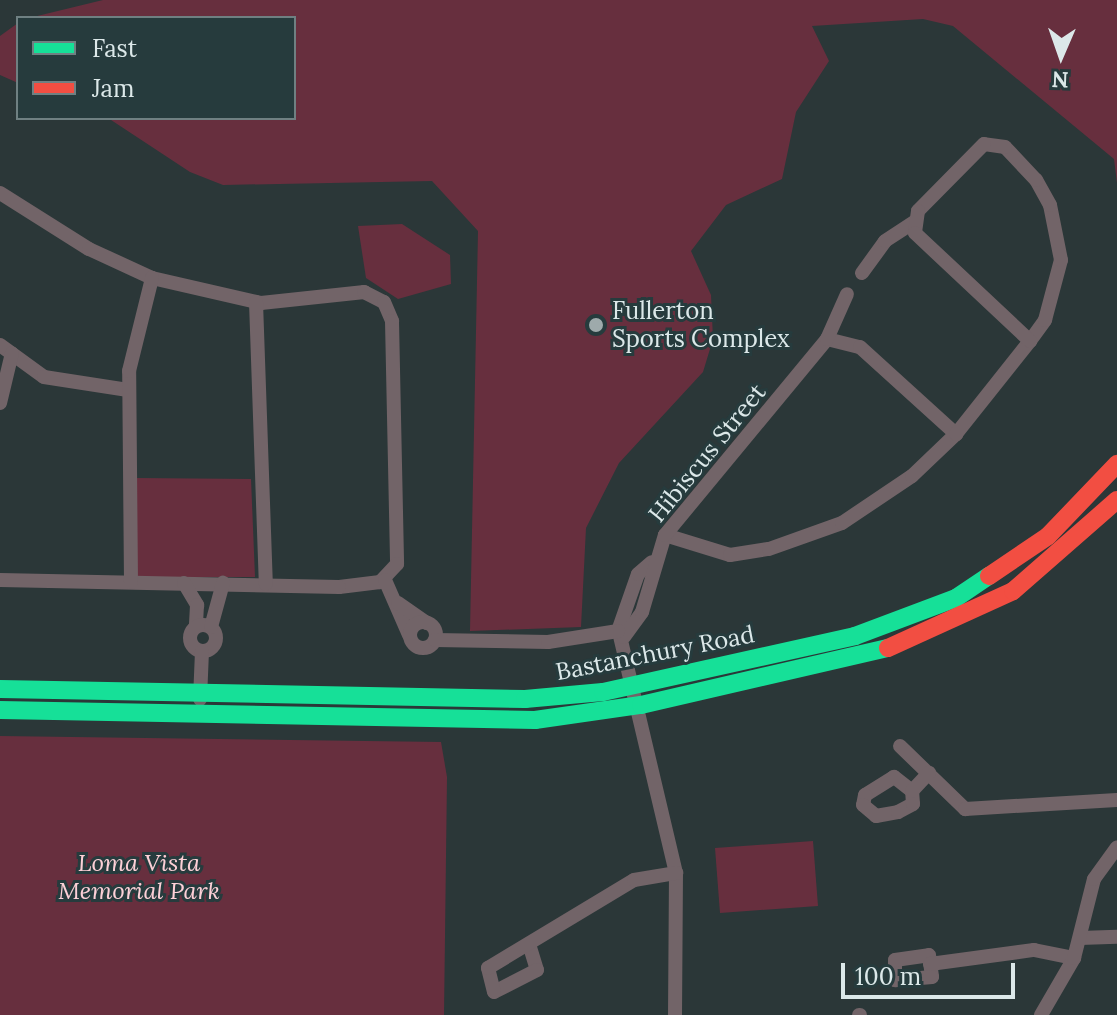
<!DOCTYPE html>
<html>
<head>
<meta charset="utf-8">
<style>
  body { margin:0 }
  #map { position:relative; width:1117px; height:1015px; overflow:hidden; background:#2b3738; font-family:Lora,serif }
  div>[style] { position:absolute }
  [style*='--x'] { left:calc(var(--x)*1px); top:calc(var(--y)*1px); width:calc(var(--w)*1px); rotate:calc(var(--a)*1deg) }
  .green>* { inset:0; background:#672f3e }
  .street>* { height:14px; margin:-7px; padding:0 7px; transform-origin:7px; border-radius:7px; background:#726468 }
  .street>.ring { margin:-7px; padding:0; box-sizing:content-box; background:none; border:14px solid #726468; border-radius:50% }
  .fast>* { height:18px; margin:-9px; padding:0 9px; transform-origin:9px; border-radius:9px; background:#16e098 }
  .jam>* { height:18px; margin:-9px; padding:0 9px; transform-origin:9px; border-radius:9px; background:#f24e42 }
  .dots>* { width:22px; height:22px; translate:-50% -50%; box-sizing:border-box; border:4px solid #263b3d; border-radius:50% }
  span { translate:-50% -50%; white-space:nowrap; text-align:center; line-height:1.15; -webkit-text-stroke:6px #263b3d; paint-order:stroke }
  .poi-label { font-size:24px; color:#dce8e9 }
  .left { translate:0 -50%; text-align:left }
  .street-label { font-size:24px; color:#dce8e9 }
  .park-label { font-size:24px; color:#fdd0d7; font-style:italic }
  .legend { position:absolute; left:16px; top:16px; width:280px; height:104px; box-sizing:border-box; background:#263b3d; border:2px solid #6f8082; margin:0; padding:10px 14px; list-style:none; font-size:24px; color:#dce8e9 }
  .legend li { display:flex; align-items:center; gap:16px; height:40px }
  .legend b { width:40px; border:2px solid #6f8082 }
  .north { position:absolute; left:1021px; top:16px; width:80px; height:80px; -webkit-text-stroke:6px #263b3d; paint-order:stroke; rotate:182deg; font-size:22px; font-weight:700; line-height:32px; text-align:center; color:#dce8e9 }
  .north::after { content:''; display:block; margin:auto; width:28px; height:36px; background:#dce8e9; clip-path:polygon(50% 0,100% 100%,50% 72%,0 100%) }
  .scale { position:absolute; left:841px; top:963px; width:174px; height:36px; box-sizing:border-box; border:4px solid #dce8e9; border-top:0; padding-left:10px; font-size:24px; line-height:28px; white-space:nowrap; color:#dce8e9; -webkit-text-stroke:6px #263b3d; paint-order:stroke }
</style>
</head>
<body>
<div id="map">
  <div class="green">
    <div style="clip-path:polygon(103px 0,1117px 0,1117px 183px,1114px 159px,953px 26px,923px 19px,812px 26px,829px 61px,796px 112px,782px 179px,726px 205px,691px 251px,711px 295px,713px 339px,703px 372px,619px 463px,586px 528px,581px 627px,470px 631px,478px 231px,432px 181px,223px 185px,190px 172px,108px 118px,294px 118px,294px 18px,29px 18px)"></div>
    <div style="clip-path:polygon(18px 23px,18px 83px,0 75px,0 36px)"></div>
    <div style="clip-path:polygon(402px 224px,450px 255px,451px 284px,398px 299px,366px 278px,358px 226px)"></div>
    <div style="clip-path:polygon(136px 478px,251px 479px,255px 577px,137px 577px)"></div>
    <div style="clip-path:polygon(0 736px,441px 742px,447px 777px,444px 1015px,0 1015px)"></div>
    <div style="clip-path:polygon(813px 841px,818px 906px,720px 913px,715px 848px)"></div>
  </div>
  <div class="street">
    <div style="--x:0;--y:193;--w:105;--a:32.2"></div>
    <div style="--x:89;--y:249;--w:69;--a:24.7"></div>
    <div style="--x:152;--y:278;--w:112;--a:12.9"></div>
    <div style="--x:261;--y:303;--w:104;--a:-6.1"></div>
    <div style="--x:364;--y:292;--w:22;--a:27"></div>
    <div style="--x:384;--y:302;--w:21;--a:67"></div>
    <div style="--x:392;--y:321;--w:243;--a:88.8"></div>
    <div style="--x:397;--y:564;--w:25;--a:133"></div>
    <div style="--x:380;--y:582;--w:41;--a:173"></div>
    <div style="--x:339;--y:587;--w:339;--a:-178.8"></div>
    <div style="--x:862;--y:273;--w:39;--a:-54"></div>
    <div style="--x:885;--y:241;--w:35;--a:-33"></div>
    <div style="--x:256;--y:302;--w:282;--a:88"></div>
    <div style="--x:827;--y:339;--w:34;--a:14"></div>
    <div style="--x:860;--y:347;--w:130;--a:42.2"></div>
    <div style="--x:0;--y:345;--w:54;--a:36"></div>
    <div style="--x:44;--y:377;--w:85;--a:8.8"></div>
    <div style="--x:0;--y:403;--w:51;--a:-76.5"></div>
    <div style="--x:665;--y:535;--w:68;--a:17.1"></div>
    <div style="--x:730;--y:555;--w:39;--a:-9"></div>
    <div style="--x:769;--y:549;--w:77;--a:-19.6"></div>
    <div style="--x:842;--y:523;--w:84;--a:-33.9"></div>
    <div style="--x:912;--y:476;--w:61;--a:-43.7"></div>
    <div style="--x:956;--y:434;--w:119;--a:-51.5"></div>
    <div style="--x:1030;--y:341;--w:26;--a:-54"></div>
    <div style="--x:1045;--y:320;--w:62;--a:-75.1"></div>
    <div style="--x:1061;--y:260;--w:56;--a:-101.3"></div>
    <div style="--x:1050;--y:205;--w:29;--a:-119"></div>
    <div style="--x:1036;--y:180;--w:45;--a:-133.2"></div>
    <div style="--x:1005;--y:147;--w:21;--a:-172"></div>
    <div style="--x:984;--y:144;--w:94;--a:134.6"></div>
    <div style="--x:918;--y:211;--w:22;--a:98"></div>
    <div style="--x:915;--y:233;--w:158;--a:43.2"></div>
    <div style="--x:385;--y:580;--w:60;--a:66.4"></div>
    <div style="--x:131;--y:582;--w:211;--a:-90.5"></div>
    <div style="--x:129;--y:371;--w:96;--a:-76.1"></div>
    <div style="--x:184;--y:583;--w:26;--a:59"></div>
    <div style="--x:197;--y:605;--w:21;--a:93"></div>
    <div style="--x:398;--y:603;--w:35;--a:35"></div>
    <div class="ring" style="left:410px;top:622px;width:12px;height:12px"></div>
    <div class="ring" style="left:190px;top:625px;width:12px;height:12px"></div>
    <div style="--x:211;--y:627;--w:46;--a:-74.7"></div>
    <div style="--x:618;--y:631;--w:60;--a:-70.7"></div>
    <div style="--x:638;--y:574;--w:18;--a:-41"></div>
    <div style="--x:619;--y:632;--w:248;--a:76.7"></div>
    <div style="--x:676;--y:873;--w:142;--a:90.4"></div>
    <div style="--x:624;--y:637;--w:31;--a:-54"></div>
    <div style="--x:642;--y:612;--w:80;--a:-73.4"></div>
    <div style="--x:665;--y:535;--w:254;--a:-50.4"></div>
    <div style="--x:827;--y:339;--w:49;--a:-66"></div>
    <div style="--x:435;--y:640;--w:113;--a:1"></div>
    <div style="--x:548;--y:642;--w:71;--a:-8.9"></div>
    <div style="--x:200;--y:699;--w:48;--a:-87.6"></div>
    <div style="--x:900;--y:746;--w:91;--a:44.1"></div>
    <div style="--x:965;--y:809;--w:152;--a:-3.4"></div>
    <div style="--x:912;--y:791;--w:23;--a:-142"></div>
    <div style="--x:894;--y:777;--w:34;--a:148"></div>
    <div style="--x:865;--y:795;--w:10;--a:101"></div>
    <div style="--x:863;--y:805;--w:17;--a:40"></div>
    <div style="--x:876;--y:816;--w:22;--a:-10"></div>
    <div style="--x:898;--y:812;--w:17;--a:-28"></div>
    <div style="--x:913;--y:804;--w:13;--a:-94"></div>
    <div style="--x:912;--y:791;--w:25;--a:-47"></div>
    <div style="--x:1080;--y:938;--w:37;--a:-2"></div>
    <div style="--x:529;--y:944;--w:27;--a:73"></div>
    <div style="--x:537;--y:970;--w:48;--a:152.9"></div>
    <div style="--x:494;--y:992;--w:25;--a:-104"></div>
    <div style="--x:488;--y:968;--w:170;--a:-31.1"></div>
    <div style="--x:634;--y:880;--w:43;--a:-9.5"></div>
    <div style="--x:929;--y:955;--w:22;--a:82"></div>
    <div style="--x:932;--y:977;--w:37;--a:175"></div>
    <div style="--x:895;--y:980;--w:20;--a:-90"></div>
    <div style="--x:895;--y:960;--w:34;--a:-8"></div>
    <div style="--x:930;--y:964;--w:105;--a:-7.7"></div>
    <div style="--x:1034;--y:950;--w:41;--a:11.3"></div>
    <div style="--x:859;--y:1015;--w:1;--a:0"></div>
    <div style="--x:1041;--y:1015;--w:66;--a:-59.9"></div>
    <div style="--x:1074;--y:958;--w:81;--a:-75.8"></div>
    <div style="--x:1094;--y:879;--w:39;--a:-54"></div>
  </div>
  <div class="fast">
    <div style="--x:0;--y:689;--w:525;--a:1.09"></div>
    <div style="--x:525;--y:699;--w:78;--a:-5.1"></div>
    <div style="--x:603;--y:692;--w:258;--a:-12.5"></div>
    <div style="--x:855;--y:636;--w:108;--a:-20.6"></div>
    <div style="--x:956;--y:598;--w:40;--a:-34"></div>
    <div style="--x:0;--y:710;--w:535;--a:1.07"></div>
    <div style="--x:535;--y:720;--w:107;--a:-8.1"></div>
    <div style="--x:641;--y:705;--w:253;--a:-13"></div>
  </div>
  <div class="jam">
    <div style="--x:989;--y:576;--w:71;--a:-34.1"></div>
    <div style="--x:1048;--y:536;--w:100;--a:-46.2"></div>
    <div style="--x:888;--y:648;--w:137;--a:-24.5"></div>
    <div style="--x:1013;--y:591;--w:138;--a:-41.2"></div>
  </div>
  <div class="dots">
    <div style="left:596px;top:325px;background:#9eaaab"></div>
  </div>
  <div class="poi-label">
    <span class="left" style="left:612px;top:325px">Fullerton<br>Sports Complex</span>
  </div>
  <div class="street-label">
    <span style="left:707px;top:453px;rotate:-51deg">Hibiscus Street</span>
    <span style="left:655px;top:653px;rotate:-11deg">Bastanchury Road</span>
  </div>
  <div class="park-label">
    <span style="left:139px;top:877px">Loma Vista<br>Memorial Park</span>
  </div>
  <ul class="legend">
  <li><b style="height:10px;background:#16e098"></b>Fast</li>
  <li><b style="height:10px;background:#f24e42"></b>Jam</li>
  </ul>
  <div class="north">N</div>
  <div class="scale">100 m</div>
</div>
</body>
</html>
